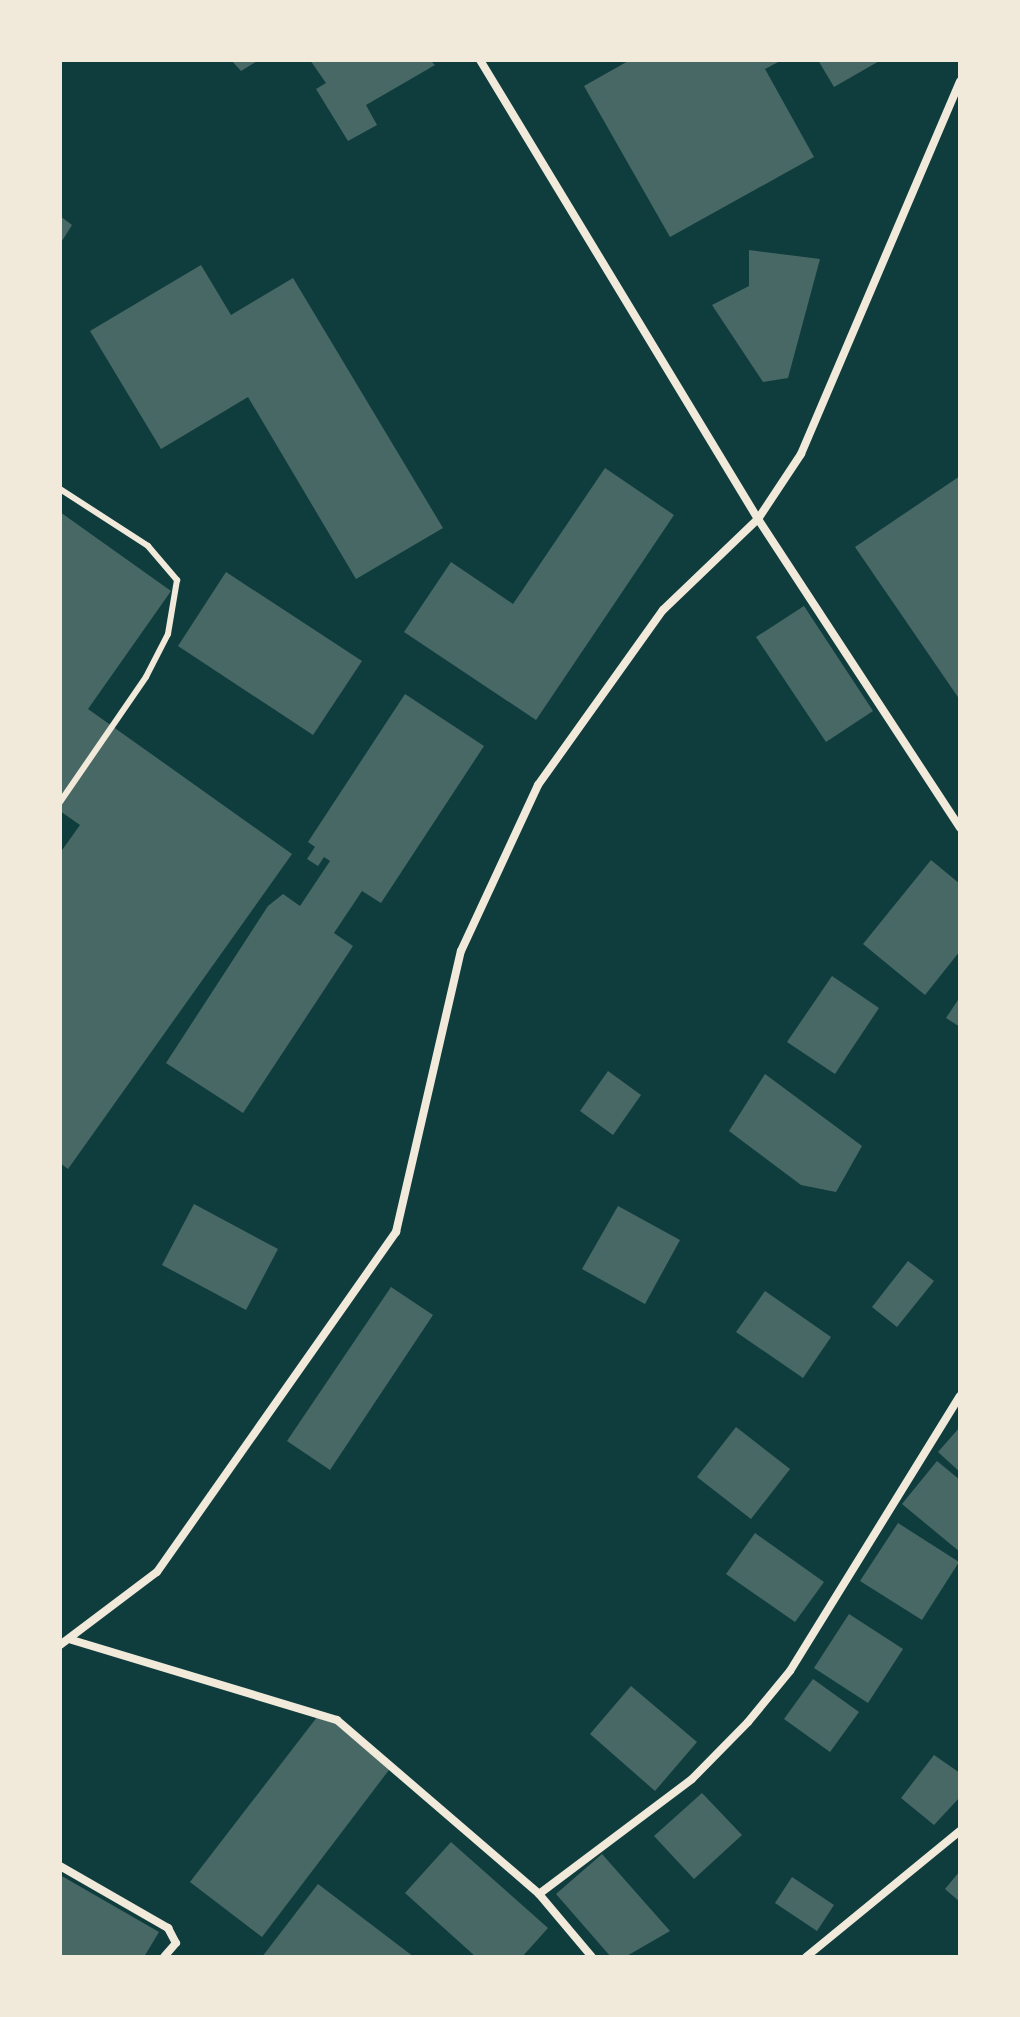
<!DOCTYPE html>
<html>
<head>
<meta charset="utf-8">
<style>
  body { margin:0 }
  #map { position:relative; width:1020px; height:2017px; overflow:hidden; background:#0f3d3e; font-family:"Work Sans",sans-serif }
  div>[style] { position:absolute }
  [style*='--x'] { left:calc(var(--x)*1px); top:calc(var(--y)*1px); width:calc(var(--w)*1px); rotate:calc(var(--a)*1deg) }
  .building>* { inset:0; background:#486865 }
  .service>* { height:6px; margin:-3px; padding:0 3px; transform-origin:3px; border-radius:3px; background:#f1e9da }
  .minor>* { height:8px; margin:-4px; padding:0 4px; transform-origin:4px; border-radius:4px; background:#f1e9da }
  span { translate:-50% -50%; white-space:nowrap; text-align:center; line-height:1.15; -webkit-text-stroke:7px #f1e9da; paint-order:stroke }
  .frame { position:absolute; inset:0; border:62px solid #f1e9da; pointer-events:none }
</style>
</head>
<body>
<div id="map">
  <div class="building">
    <div style="clip-path:polygon(231px 60px,259px 60px,241px 71px)"></div>
    <div style="clip-path:polygon(310px 60px,430px 60px,435px 65px,366px 105px,377px 125px,348px 141px,316px 89px,326px 83px)"></div>
    <div style="clip-path:polygon(630px 60px,782px 60px,765px 69px,814px 157px,670px 237px,584px 86px)"></div>
    <div style="clip-path:polygon(818px 60px,881px 60px,834px 87px)"></div>
    <div style="clip-path:polygon(60px 216px,72px 225px,60px 244px)"></div>
    <div style="clip-path:polygon(749px 250px,820px 259px,788px 378px,763px 382px,712px 305px,749px 286px)"></div>
    <div style="clip-path:polygon(201px 265px,231px 315px,293px 278px,443px 528px,356px 579px,248px 397px,161px 449px,90px 331px)"></div>
    <div style="clip-path:polygon(605px 468px,674px 515px,536px 720px,404px 632px,451px 562px,513px 604px)"></div>
    <div style="clip-path:polygon(960px 476px,960px 700px,855px 547px)"></div>
    <div style="clip-path:polygon(60px 512px,171px 591px,88px 709px,292px 854px,68px 1169px,60px 1163px,60px 853px,80px 825px,60px 811px)"></div>
    <div style="clip-path:polygon(226px 572px,362px 661px,313px 735px,178px 646px)"></div>
    <div style="clip-path:polygon(804px 606px,873px 711px,826px 742px,756px 637px)"></div>
    <div style="clip-path:polygon(405px 694px,484px 746px,381px 903px,362px 891px,334px 933px,353px 946px,243px 1113px,166px 1063px,268px 906px,283px 894px,300px 906px,330px 861px,324px 857px,318px 866px,307px 859px,315px 847px,308px 842px)"></div>
    <div style="clip-path:polygon(931px 860px,960px 884px,960px 951px,925px 995px,863px 944px)"></div>
    <div style="clip-path:polygon(832px 976px,879px 1008px,835px 1074px,787px 1042px)"></div>
    <div style="clip-path:polygon(960px 997px,960px 1027px,946px 1018px)"></div>
    <div style="clip-path:polygon(608px 1071px,641px 1095px,613px 1135px,580px 1111px)"></div>
    <div style="clip-path:polygon(765px 1074px,862px 1146px,836px 1192px,801px 1185px,729px 1131px)"></div>
    <div style="clip-path:polygon(194px 1204px,278px 1249px,246px 1310px,162px 1265px)"></div>
    <div style="clip-path:polygon(618px 1206px,680px 1240px,645px 1304px,582px 1269px)"></div>
    <div style="clip-path:polygon(908px 1261px,934px 1281px,897px 1327px,872px 1307px)"></div>
    <div style="clip-path:polygon(391px 1287px,433px 1315px,330px 1470px,287px 1441px)"></div>
    <div style="clip-path:polygon(765px 1291px,831px 1337px,803px 1378px,736px 1332px)"></div>
    <div style="clip-path:polygon(736px 1427px,790px 1469px,751px 1519px,697px 1477px)"></div>
    <div style="clip-path:polygon(960px 1427px,960px 1472px,938px 1452px)"></div>
    <div style="clip-path:polygon(937px 1461px,960px 1480px,960px 1552px,902px 1504px)"></div>
    <div style="clip-path:polygon(898px 1523px,959px 1562px,922px 1620px,860px 1581px)"></div>
    <div style="clip-path:polygon(755px 1533px,824px 1582px,795px 1622px,726px 1574px)"></div>
    <div style="clip-path:polygon(849px 1614px,903px 1649px,868px 1703px,814px 1668px)"></div>
    <div style="clip-path:polygon(813px 1679px,859px 1712px,830px 1752px,784px 1719px)"></div>
    <div style="clip-path:polygon(631px 1686px,697px 1742px,655px 1791px,590px 1734px)"></div>
    <div style="clip-path:polygon(321px 1712px,392px 1766px,262px 1937px,190px 1882px)"></div>
    <div style="clip-path:polygon(934px 1755px,960px 1773px,960px 1797px,934px 1825px,901px 1798px)"></div>
    <div style="clip-path:polygon(702px 1793px,742px 1835px,694px 1879px,654px 1836px)"></div>
    <div style="clip-path:polygon(451px 1842px,548px 1928px,522px 1957px,476px 1957px,405px 1893px)"></div>
    <div style="clip-path:polygon(602px 1854px,670px 1931px,625px 1957px,611px 1957px,556px 1894px)"></div>
    <div style="clip-path:polygon(960px 1871px,960px 1902px,945px 1889px)"></div>
    <div style="clip-path:polygon(60px 1875px,159px 1932px,144px 1957px,60px 1957px)"></div>
    <div style="clip-path:polygon(792px 1877px,834px 1905px,817px 1931px,775px 1903px)"></div>
    <div style="clip-path:polygon(318px 1884px,414px 1957px,262px 1957px)"></div>
  </div>
  <div class="service">
    <div style="--x:60;--y:489;--w:105;--a:32.9"></div>
    <div style="--x:148;--y:546;--w:45;--a:49.5"></div>
    <div style="--x:177;--y:580;--w:55;--a:99.5"></div>
    <div style="--x:168;--y:634;--w:48;--a:117.1"></div>
    <div style="--x:146;--y:677;--w:152;--a:124.5"></div>
  </div>
  <div class="minor">
    <div style="--x:480;--y:60;--w:537;--a:58.8"></div>
    <div style="--x:758;--y:519;--w:369;--a:56.8"></div>
    <div style="--x:72;--y:1640;--w:277;--a:16.8"></div>
    <div style="--x:337;--y:1720;--w:267;--a:40.7"></div>
    <div style="--x:539;--y:1894;--w:82;--a:49.9"></div>
    <div style="--x:60;--y:1645;--w:121;--a:-37"></div>
    <div style="--x:157;--y:1572;--w:416;--a:-54.9"></div>
    <div style="--x:396;--y:1232;--w:288;--a:-77"></div>
    <div style="--x:461;--y:951;--w:183;--a:-65.1"></div>
    <div style="--x:538;--y:785;--w:215;--a:-54.5"></div>
    <div style="--x:663;--y:610;--w:132;--a:-43.8"></div>
    <div style="--x:758;--y:519;--w:78;--a:-56.5"></div>
    <div style="--x:801;--y:454;--w:405;--a:-66.9"></div>
    <div style="--x:60;--y:1866;--w:125;--a:29.9"></div>
    <div style="--x:168;--y:1928;--w:17;--a:62"></div>
    <div style="--x:176;--y:1943;--w:18;--a:131"></div>
    <div style="--x:539;--y:1894;--w:191;--a:-36.9"></div>
    <div style="--x:692;--y:1779;--w:80;--a:-45.5"></div>
    <div style="--x:748;--y:1722;--w:66;--a:-50.5"></div>
    <div style="--x:790;--y:1671;--w:323;--a:-58.3"></div>
    <div style="--x:806;--y:1957;--w:199;--a:-39.3"></div>
  </div>
  <div class="frame"></div>
</div>
</body>
</html>
